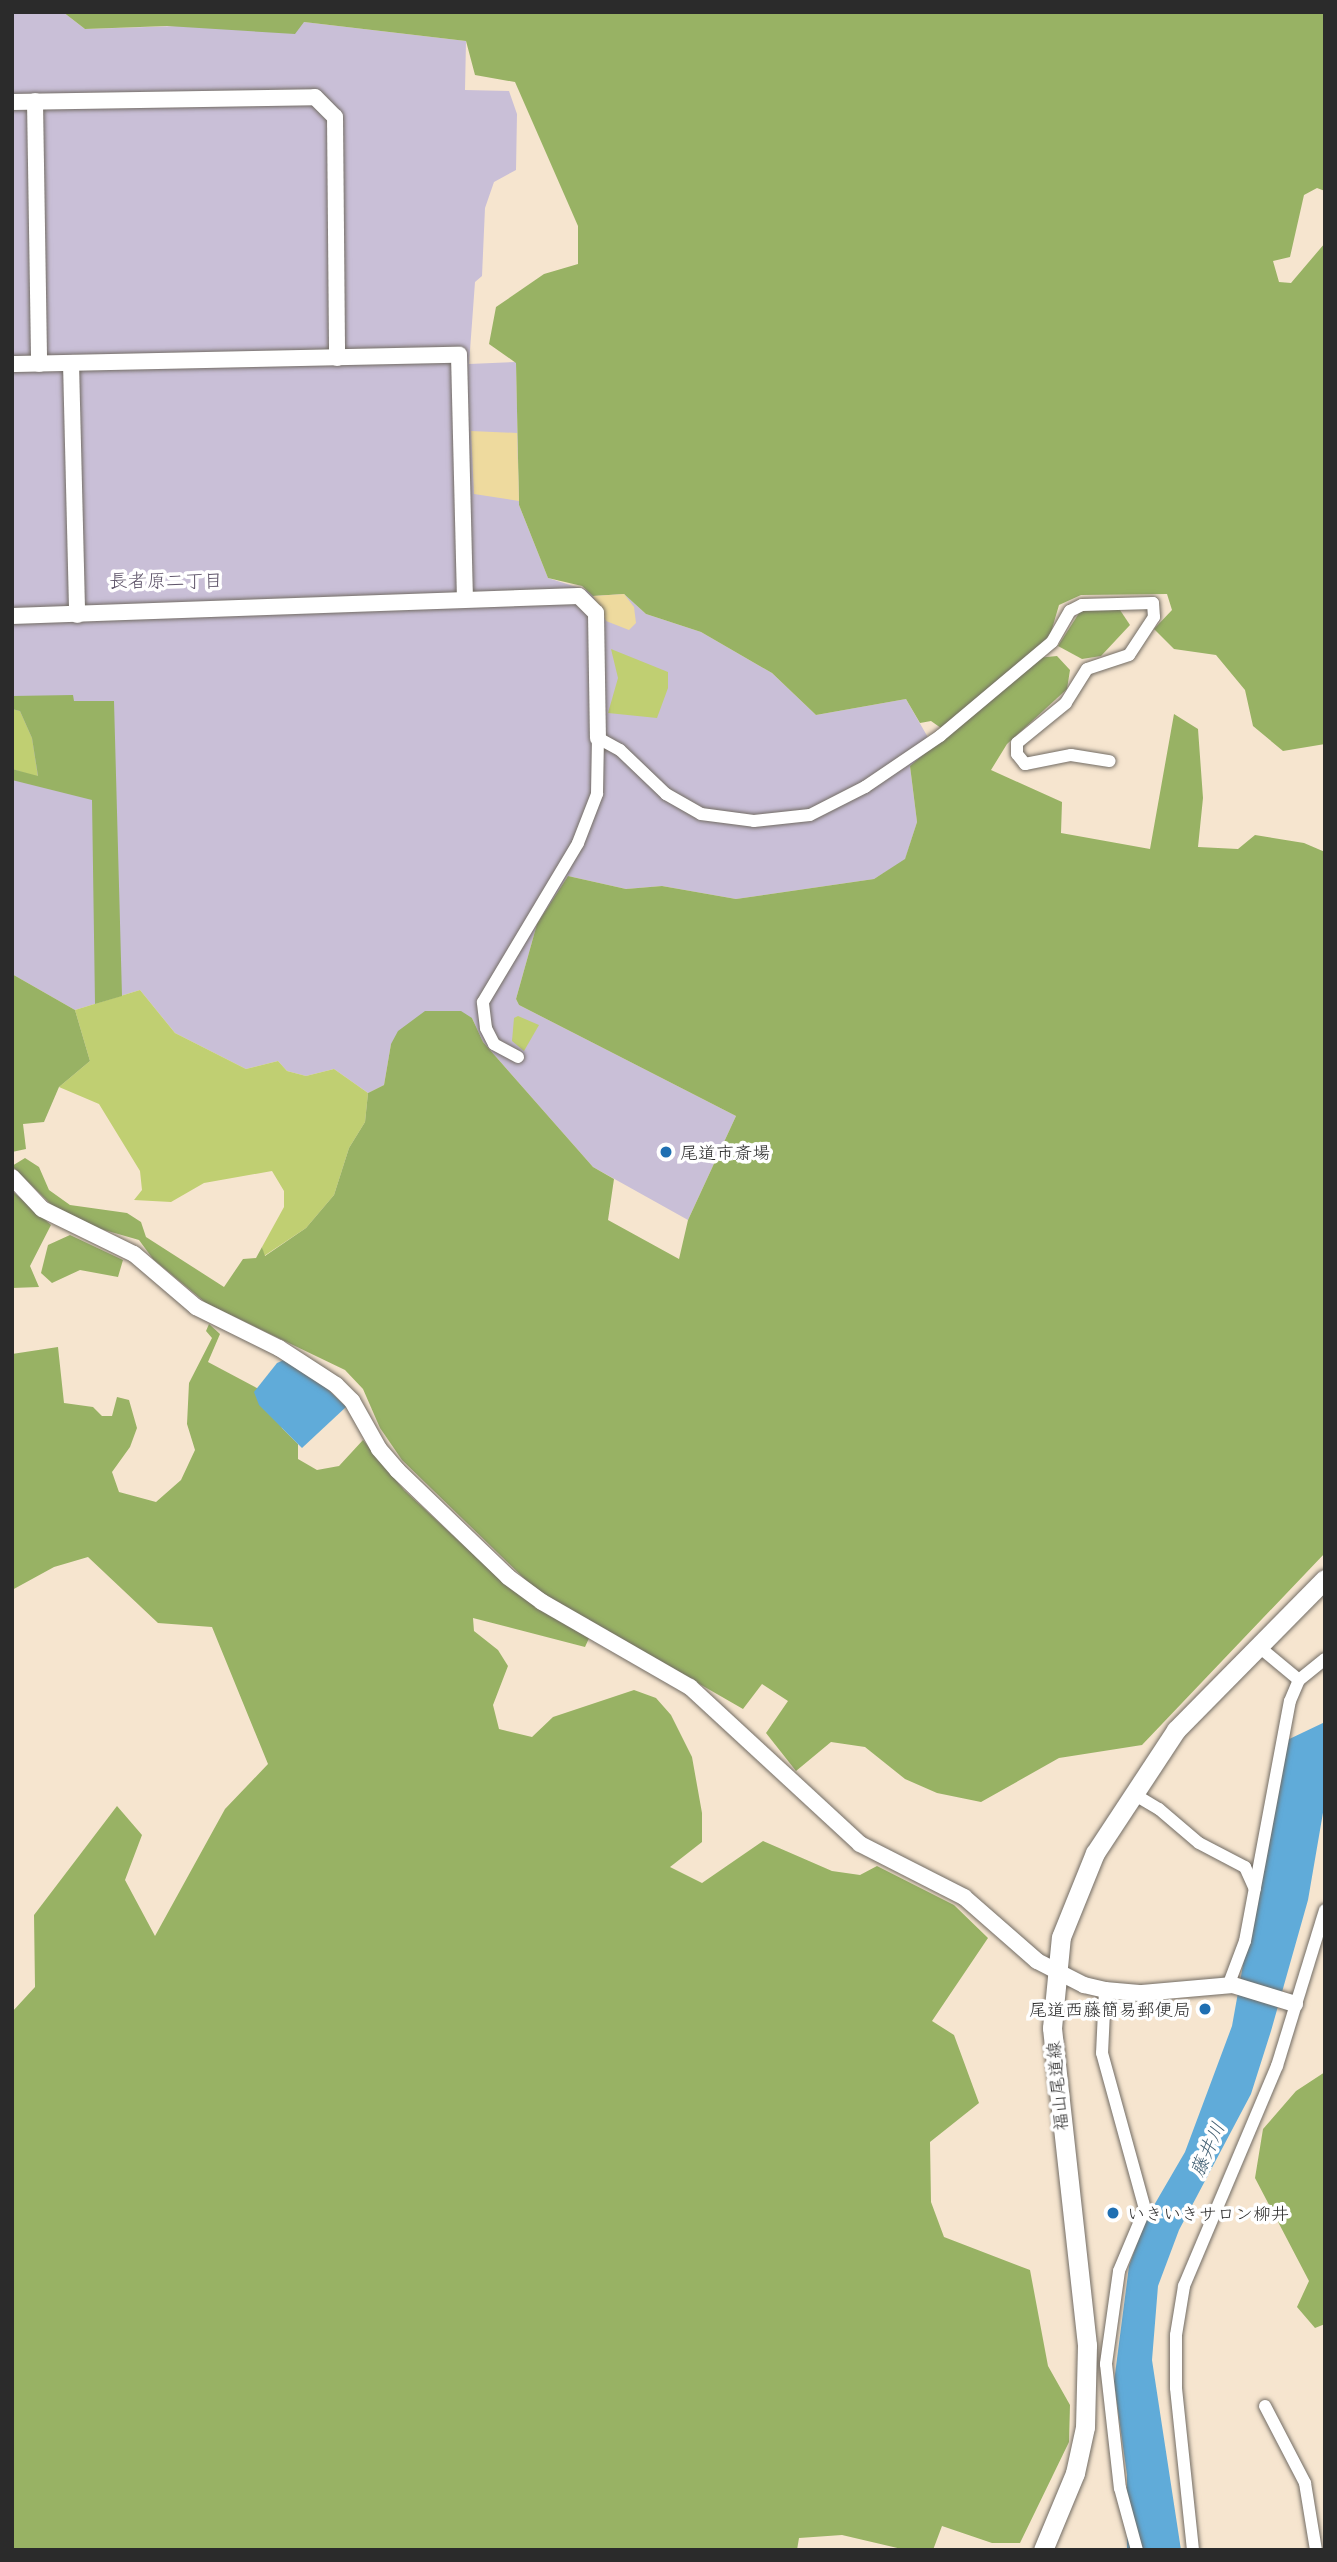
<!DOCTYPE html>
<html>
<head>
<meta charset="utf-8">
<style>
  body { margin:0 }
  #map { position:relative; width:1337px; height:2562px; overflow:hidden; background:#f6e5cf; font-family:"Playpen Sans","Klee One",sans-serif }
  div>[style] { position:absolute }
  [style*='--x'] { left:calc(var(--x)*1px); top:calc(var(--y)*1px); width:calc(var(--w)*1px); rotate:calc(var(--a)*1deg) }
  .industrial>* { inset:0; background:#c9bfd7 }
  .green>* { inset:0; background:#c0cf72 }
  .forest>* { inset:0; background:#98b264 }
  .sand>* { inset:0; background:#eeda9e }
  .water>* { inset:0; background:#60abd9 }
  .roads { filter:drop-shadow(0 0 2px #726c64) drop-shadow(0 0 2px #726c64) }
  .minor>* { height:12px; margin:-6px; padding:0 6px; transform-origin:6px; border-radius:6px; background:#fff }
  .tertiary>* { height:16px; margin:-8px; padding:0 8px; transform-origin:8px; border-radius:8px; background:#fff }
  .primary>* { height:19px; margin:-9.5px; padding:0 9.5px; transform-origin:9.5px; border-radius:9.5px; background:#fff }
  .dots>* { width:19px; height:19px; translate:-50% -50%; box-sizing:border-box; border:4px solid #fff; border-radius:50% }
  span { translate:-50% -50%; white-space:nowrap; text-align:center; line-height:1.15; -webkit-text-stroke:7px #fff; paint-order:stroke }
  .poi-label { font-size:18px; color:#2b2b2b }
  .left { translate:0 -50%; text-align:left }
  .right { translate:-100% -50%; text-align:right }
  .street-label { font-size:18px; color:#2b2b2b }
  .neighbourhood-label { font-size:19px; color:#60566b }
  .water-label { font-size:19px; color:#405e71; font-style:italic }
  .frame { position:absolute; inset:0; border:14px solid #2b2b2b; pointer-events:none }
</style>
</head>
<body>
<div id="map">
  <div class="industrial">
    <div style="clip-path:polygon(12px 12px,63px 12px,85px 29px,304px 22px,466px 41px,465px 90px,509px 91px,517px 114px,516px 170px,494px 182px,485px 208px,482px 276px,475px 282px,469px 364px,516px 362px,519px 505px,548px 578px,589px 591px,624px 594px,646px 614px,701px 632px,772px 673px,816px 715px,906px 699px,934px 748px,910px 766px,917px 822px,905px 860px,874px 879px,736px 899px,662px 886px,626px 889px,568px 876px,537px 924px,516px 999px,519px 1005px,736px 1116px,688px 1220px,593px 1167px,483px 1042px,472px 1018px,391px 1044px,384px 1085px,368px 1093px,334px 1069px,306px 1076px,287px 1071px,278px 1061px,246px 1069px,175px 1033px,140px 990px,75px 1010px,12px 974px)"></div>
  </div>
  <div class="green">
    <div style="clip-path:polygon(611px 649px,668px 672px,668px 688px,657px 718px,608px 713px,618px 678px)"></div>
    <div style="clip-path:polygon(12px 709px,20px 711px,32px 738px,38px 777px,12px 769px)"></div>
    <div style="clip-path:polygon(140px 990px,175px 1033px,246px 1069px,278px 1061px,287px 1071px,306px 1076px,334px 1069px,368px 1093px,365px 1122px,349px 1148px,334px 1195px,306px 1228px,264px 1256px,262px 1247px,284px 1207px,284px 1191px,272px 1171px,204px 1183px,171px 1202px,134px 1200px,142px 1190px,140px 1171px,99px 1104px,59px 1087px,90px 1061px,75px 1010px)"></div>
    <div style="clip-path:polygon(518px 1016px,539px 1025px,524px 1051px,512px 1041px,514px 1018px)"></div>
  </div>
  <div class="forest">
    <div style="clip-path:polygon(63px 12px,1325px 12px,1325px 191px,1317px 188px,1304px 195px,1290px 257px,1273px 261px,1279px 282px,1291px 283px,1325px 243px,1325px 744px,1283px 751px,1253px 726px,1245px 690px,1216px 655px,1174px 649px,1154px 629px,1172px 610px,1167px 594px,1081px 595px,1059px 605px,1049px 639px,941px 728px,931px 721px,920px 723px,906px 699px,816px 715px,772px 673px,701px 632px,646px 614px,624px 594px,593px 596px,582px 586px,548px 578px,519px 505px,516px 363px,489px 344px,496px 307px,544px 274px,578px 264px,578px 226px,515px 82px,475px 75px,466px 41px,304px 22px,295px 34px,167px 26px,85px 29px)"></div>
    <div style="clip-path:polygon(1081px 610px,1120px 610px,1130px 625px,1101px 656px,1082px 659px,1058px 646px)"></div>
    <div style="clip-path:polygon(1057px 656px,1070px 670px,1067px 689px,1007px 744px,991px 770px,1062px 802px,1061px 833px,1150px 849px,1174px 714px,1198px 729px,1203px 798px,1198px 847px,1238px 849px,1255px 835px,1304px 843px,1325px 852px,1325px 1553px,1142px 1745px,1059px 1758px,981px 1802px,937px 1793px,905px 1779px,865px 1747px,831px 1742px,796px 1771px,766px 1733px,788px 1701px,762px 1684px,743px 1709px,536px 1590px,402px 1460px,380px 1428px,363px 1389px,345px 1370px,206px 1303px,153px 1259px,139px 1240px,66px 1219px,12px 1166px,25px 1158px,39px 1167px,49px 1190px,70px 1205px,127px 1213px,141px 1222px,146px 1237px,224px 1287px,243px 1259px,256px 1258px,262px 1247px,265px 1256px,306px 1228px,334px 1195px,349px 1148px,365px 1122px,368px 1093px,384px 1085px,391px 1044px,398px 1031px,425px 1011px,461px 1011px,472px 1018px,483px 1042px,593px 1167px,614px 1179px,608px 1220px,679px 1259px,688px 1220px,736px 1116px,519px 1005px,516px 999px,537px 924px,568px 876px,626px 889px,662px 886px,736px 899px,874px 879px,905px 859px,917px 822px,910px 766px,1037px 658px)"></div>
    <div style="clip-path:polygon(73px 695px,74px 701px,114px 701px,122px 996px,95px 1004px,92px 800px,12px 780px,12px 769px,38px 776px,32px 738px,20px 711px,12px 709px,12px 696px)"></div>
    <div style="clip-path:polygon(12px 974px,75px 1010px,90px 1061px,59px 1087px,44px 1122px,23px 1124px,26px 1149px,12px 1152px)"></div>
    <div style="clip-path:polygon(12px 1191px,51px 1225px,30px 1266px,39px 1287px,12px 1288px)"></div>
    <div style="clip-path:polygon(70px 1235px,123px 1260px,118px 1277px,80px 1270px,52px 1283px,41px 1273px,48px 1245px)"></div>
    <div style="clip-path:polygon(209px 1324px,220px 1334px,208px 1362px,270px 1395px,282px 1428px,298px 1444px,298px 1459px,317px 1470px,339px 1466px,363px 1440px,404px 1490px,504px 1583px,590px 1636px,585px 1647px,473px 1618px,474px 1631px,498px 1650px,508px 1666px,493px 1705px,499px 1729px,532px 1737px,553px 1717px,634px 1690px,656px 1698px,671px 1715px,692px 1757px,702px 1813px,702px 1842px,670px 1867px,702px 1883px,763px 1841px,832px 1871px,860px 1875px,877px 1866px,954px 1905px,988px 1938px,932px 2021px,954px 2035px,979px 2103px,930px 2142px,931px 2202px,944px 2237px,1030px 2270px,1048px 2366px,1070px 2405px,1069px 2442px,1020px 2543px,992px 2543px,942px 2526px,933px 2550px,906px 2550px,842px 2535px,799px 2538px,797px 2550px,12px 2550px,12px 2012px,35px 1987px,34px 1915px,117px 1806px,142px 1835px,125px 1880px,155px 1936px,225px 1809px,268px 1764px,212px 1627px,158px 1623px,88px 1557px,54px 1567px,12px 1590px,12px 1354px,58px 1347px,64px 1403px,93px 1407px,102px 1416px,112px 1416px,117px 1397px,129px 1400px,137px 1428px,130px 1447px,112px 1472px,119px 1492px,156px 1502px,181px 1480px,195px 1450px,187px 1424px,189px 1383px,212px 1338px,206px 1331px)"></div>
    <div style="clip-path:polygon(1325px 2072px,1325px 2324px,1315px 2328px,1297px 2307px,1309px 2281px,1255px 2178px,1263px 2129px,1296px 2091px)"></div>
  </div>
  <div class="sand">
    <div style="clip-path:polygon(471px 431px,517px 433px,519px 501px,474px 494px)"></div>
    <div style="clip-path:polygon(624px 594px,634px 607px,636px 623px,629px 630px,606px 621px,593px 596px)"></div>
  </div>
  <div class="water">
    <div style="clip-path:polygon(286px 1359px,318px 1380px,346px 1407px,302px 1448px,259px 1405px,254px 1392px,277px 1363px)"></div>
    <div style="clip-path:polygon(1325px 1722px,1325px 1801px,1308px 1900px,1271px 2031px,1251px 2094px,1179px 2230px,1158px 2286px,1152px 2360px,1181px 2550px,1127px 2550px,1127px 2475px,1114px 2382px,1129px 2266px,1146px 2219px,1185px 2152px,1232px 2026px,1283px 1742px)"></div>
  </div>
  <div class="roads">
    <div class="minor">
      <div style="--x:518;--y:1057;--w:27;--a:-152"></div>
      <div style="--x:494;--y:1044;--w:18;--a:-117"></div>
      <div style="--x:486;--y:1028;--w:26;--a:-97"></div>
      <div style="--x:483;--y:1002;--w:185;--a:-59.1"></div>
      <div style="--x:578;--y:843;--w:53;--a:-68.8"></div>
      <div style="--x:597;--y:794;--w:56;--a:-89"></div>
      <div style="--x:598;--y:738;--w:25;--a:29"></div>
      <div style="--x:620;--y:750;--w:64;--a:43.7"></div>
      <div style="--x:666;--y:794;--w:40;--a:29.7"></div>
      <div style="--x:701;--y:814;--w:53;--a:7.5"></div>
      <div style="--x:754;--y:821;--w:56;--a:-6.1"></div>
      <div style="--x:810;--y:815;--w:62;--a:-27"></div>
      <div style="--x:865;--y:787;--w:91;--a:-34.2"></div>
      <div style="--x:940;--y:736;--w:146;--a:-40"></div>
      <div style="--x:1052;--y:642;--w:36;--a:-60"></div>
      <div style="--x:1070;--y:611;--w:13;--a:-27"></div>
      <div style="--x:1082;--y:605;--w:71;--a:-1.6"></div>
      <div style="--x:1153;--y:603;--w:14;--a:86"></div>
      <div style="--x:1154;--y:617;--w:45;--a:123.3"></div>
      <div style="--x:1129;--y:655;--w:44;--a:161.6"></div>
      <div style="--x:1087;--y:669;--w:40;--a:122"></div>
      <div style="--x:1066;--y:703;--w:63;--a:140.8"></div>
      <div style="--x:1017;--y:743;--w:11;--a:90"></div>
      <div style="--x:1017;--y:754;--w:13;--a:51"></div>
      <div style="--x:1025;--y:764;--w:47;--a:-11.1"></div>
      <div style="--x:1071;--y:755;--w:39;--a:9"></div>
      <div style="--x:1258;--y:1646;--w:53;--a:39.7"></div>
      <div style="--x:1132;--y:1793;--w:31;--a:31"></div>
      <div style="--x:1159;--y:1809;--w:52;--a:40.4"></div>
      <div style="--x:1199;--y:1843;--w:52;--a:27.6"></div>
      <div style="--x:1245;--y:1867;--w:24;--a:66"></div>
      <div style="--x:1228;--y:1986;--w:48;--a:-69.3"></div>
      <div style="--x:1245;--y:1941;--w:244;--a:-79.4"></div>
      <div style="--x:1290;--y:1701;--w:23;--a:-67"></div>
      <div style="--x:1299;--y:1680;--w:33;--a:-39"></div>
      <div style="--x:1105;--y:1990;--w:63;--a:92.7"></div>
      <div style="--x:1102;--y:2053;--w:162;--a:74.6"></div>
      <div style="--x:1145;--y:2209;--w:67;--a:112.8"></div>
      <div style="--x:1119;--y:2271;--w:94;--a:98"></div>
      <div style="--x:1106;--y:2364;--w:125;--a:83.6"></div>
      <div style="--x:1120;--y:2488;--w:64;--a:74.7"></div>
      <div style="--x:1265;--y:2406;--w:87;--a:62.5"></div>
      <div style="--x:1305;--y:2483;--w:68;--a:80.7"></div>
      <div style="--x:1193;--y:2550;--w:163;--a:-96"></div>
      <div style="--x:1176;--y:2388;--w:53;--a:-90"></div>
      <div style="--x:1176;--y:2335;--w:50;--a:-80.7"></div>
      <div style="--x:1184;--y:2286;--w:239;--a:-67.1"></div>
      <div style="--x:1277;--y:2066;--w:163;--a:-72.9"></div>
    </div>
    <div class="tertiary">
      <div style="--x:35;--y:101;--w:263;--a:89.1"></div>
      <div style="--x:12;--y:102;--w:303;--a:-0.9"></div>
      <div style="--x:315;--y:97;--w:28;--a:45"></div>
      <div style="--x:335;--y:117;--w:241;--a:89.5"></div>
      <div style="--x:71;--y:363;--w:252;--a:88.6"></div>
      <div style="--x:12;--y:364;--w:447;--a:-1.2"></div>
      <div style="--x:459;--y:355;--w:243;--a:88.6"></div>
      <div style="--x:12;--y:616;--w:567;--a:-2.02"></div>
      <div style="--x:579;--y:596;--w:24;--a:45"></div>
      <div style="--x:596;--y:613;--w:125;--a:89.1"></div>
      <div style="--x:12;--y:1177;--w:44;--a:46.8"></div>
      <div style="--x:42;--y:1209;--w:102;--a:26.1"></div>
      <div style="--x:134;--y:1254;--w:82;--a:40.5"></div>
      <div style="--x:196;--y:1307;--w:93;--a:26.3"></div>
      <div style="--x:279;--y:1348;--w:68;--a:33"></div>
      <div style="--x:336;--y:1385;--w:23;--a:45"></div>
      <div style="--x:352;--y:1401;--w:55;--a:60.6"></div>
      <div style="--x:379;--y:1449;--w:28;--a:49"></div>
      <div style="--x:397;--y:1470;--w:154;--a:43.9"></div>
      <div style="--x:508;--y:1577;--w:42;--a:36.3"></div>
      <div style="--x:542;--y:1602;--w:171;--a:29.9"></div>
      <div style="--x:690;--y:1687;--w:231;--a:42.7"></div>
      <div style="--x:860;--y:1844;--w:117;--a:27"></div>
      <div style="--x:964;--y:1897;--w:97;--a:41.2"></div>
      <div style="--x:1037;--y:1961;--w:53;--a:27.1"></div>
      <div style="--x:1084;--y:1985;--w:22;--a:13"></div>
      <div style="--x:1105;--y:1990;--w:37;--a:5"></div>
      <div style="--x:1142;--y:1993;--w:91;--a:-5"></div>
      <div style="--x:1233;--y:1985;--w:65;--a:17"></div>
    </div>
    <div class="primary">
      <div style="--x:1043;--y:2550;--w:83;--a:-67.4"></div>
      <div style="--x:1075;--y:2473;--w:47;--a:-77.7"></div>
      <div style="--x:1085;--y:2427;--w:82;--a:-88.6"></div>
      <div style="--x:1087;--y:2345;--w:319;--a:-96.3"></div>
      <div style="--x:1052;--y:2028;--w:91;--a:-84.4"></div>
      <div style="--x:1061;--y:1937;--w:91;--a:-68"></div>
      <div style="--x:1095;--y:1853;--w:147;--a:-56.6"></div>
      <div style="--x:1176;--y:1730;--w:212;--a:-45.4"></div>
    </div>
  </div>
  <div class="dots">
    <div style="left:666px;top:1152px;background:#1f6fb2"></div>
    <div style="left:1205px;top:2009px;background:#1f6fb2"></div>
    <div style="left:1113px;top:2213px;background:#1f6fb2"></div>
  </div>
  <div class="poi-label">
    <span class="left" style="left:680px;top:1152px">尾道市斎場</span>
    <span class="right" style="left:1191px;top:2009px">尾道西藤簡易郵便局</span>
    <span class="left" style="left:1127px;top:2213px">いきいきサロン柳井</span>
  </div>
  <div class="street-label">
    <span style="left:1057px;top:2086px;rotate:-95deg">福山尾道線</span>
  </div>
  <div class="neighbourhood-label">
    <span style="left:166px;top:580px">長者原二丁目</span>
  </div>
  <div class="water-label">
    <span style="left:1207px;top:2149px;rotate:-66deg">藤井川</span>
  </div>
  <div class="frame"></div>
</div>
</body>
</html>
